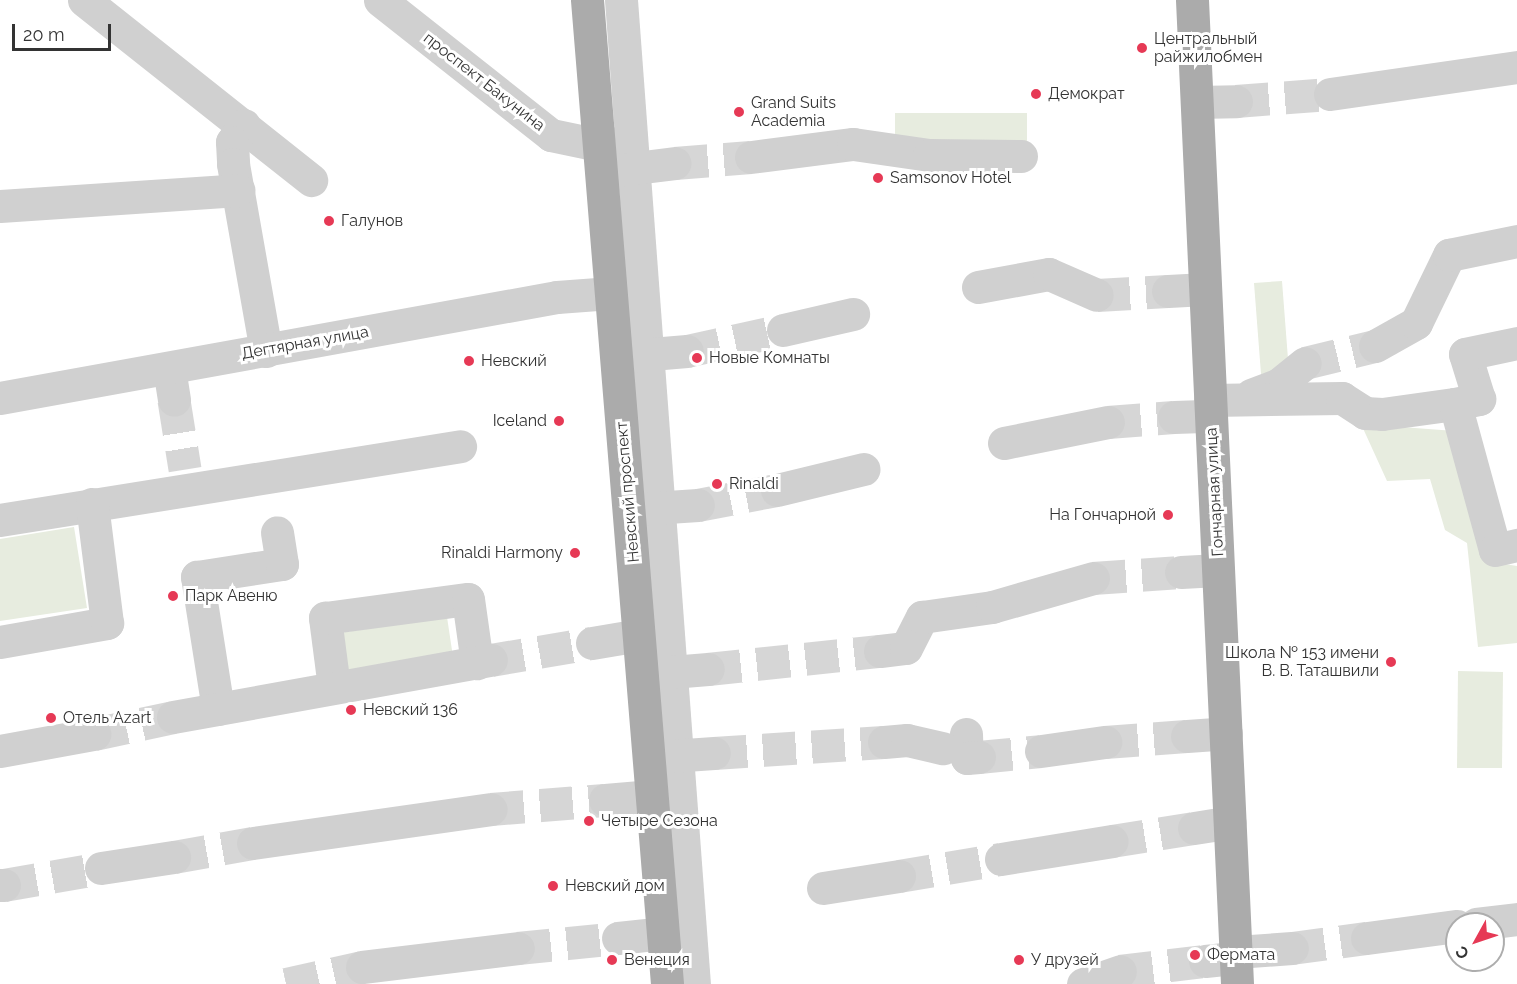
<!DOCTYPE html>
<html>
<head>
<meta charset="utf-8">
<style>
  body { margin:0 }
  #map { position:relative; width:1517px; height:984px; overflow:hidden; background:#fff; font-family:Raleway,sans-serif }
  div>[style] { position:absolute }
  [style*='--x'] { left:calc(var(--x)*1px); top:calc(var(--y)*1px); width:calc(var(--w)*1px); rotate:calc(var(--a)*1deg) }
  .green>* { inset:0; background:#e7ecdf }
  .minor-tunnel>* { height:33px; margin-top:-16.5px; transform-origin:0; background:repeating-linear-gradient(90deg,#d6d6d6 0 33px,transparent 0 49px) }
  .minor>* { height:33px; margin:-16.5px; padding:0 16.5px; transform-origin:16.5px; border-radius:16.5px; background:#d0d0d0 }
  .major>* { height:33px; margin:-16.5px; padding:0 16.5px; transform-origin:16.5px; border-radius:16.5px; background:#ababab }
  .dots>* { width:16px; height:16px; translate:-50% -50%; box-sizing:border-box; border:3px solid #fff; border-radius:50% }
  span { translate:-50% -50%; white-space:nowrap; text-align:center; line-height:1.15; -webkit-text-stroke:6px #fff; paint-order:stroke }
  .poi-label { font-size:16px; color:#333 }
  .left { translate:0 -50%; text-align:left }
  .right { translate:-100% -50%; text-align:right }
  .street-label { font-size:16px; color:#333 }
  .north { position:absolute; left:1445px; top:912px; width:60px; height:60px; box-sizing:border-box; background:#fff; border:2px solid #adadad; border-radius:50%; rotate:230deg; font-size:16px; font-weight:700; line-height:24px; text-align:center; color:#333 }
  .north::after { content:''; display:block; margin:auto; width:21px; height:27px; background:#e63955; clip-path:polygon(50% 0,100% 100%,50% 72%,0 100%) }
  .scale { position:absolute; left:12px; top:24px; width:99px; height:27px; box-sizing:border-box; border:3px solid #333; border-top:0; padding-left:8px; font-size:18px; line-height:21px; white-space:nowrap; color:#333; -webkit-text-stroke:4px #fff; paint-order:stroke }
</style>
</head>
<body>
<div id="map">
  <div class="green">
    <div style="clip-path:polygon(895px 113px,1027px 113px,1027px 143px,895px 143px)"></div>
    <div style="clip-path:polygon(1282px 281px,1289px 372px,1261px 374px,1254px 283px)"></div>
    <div style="clip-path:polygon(1361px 424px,1455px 431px,1492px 562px,1517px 566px,1517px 643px,1478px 647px,1467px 543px,1445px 530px,1430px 479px,1387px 481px)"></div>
    <div style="clip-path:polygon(74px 527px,87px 608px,0 621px,0 539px)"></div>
    <div style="clip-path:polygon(447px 617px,453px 657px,345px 673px,339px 633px)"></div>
    <div style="clip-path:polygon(1458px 671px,1503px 672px,1502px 768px,1457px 768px)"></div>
  </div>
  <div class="minor-tunnel">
    <div style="--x:1236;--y:101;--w:94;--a:-4.3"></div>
    <div style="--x:675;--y:163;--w:76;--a:-4.5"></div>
    <div style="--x:1097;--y:295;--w:71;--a:-3.2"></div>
    <div style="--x:687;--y:351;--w:98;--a:-12.3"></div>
    <div style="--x:1305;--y:363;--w:72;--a:-13.7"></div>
    <div style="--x:174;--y:400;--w:70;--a:80.9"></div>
    <div style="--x:1108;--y:422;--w:66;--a:-4.3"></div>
    <div style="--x:698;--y:505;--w:80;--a:-10.8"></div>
    <div style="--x:1093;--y:578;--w:88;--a:-3.9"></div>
    <div style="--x:491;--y:660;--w:102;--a:-9.6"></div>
    <div style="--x:708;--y:669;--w:173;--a:-6"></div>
    <div style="--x:94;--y:734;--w:81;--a:-12.1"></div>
    <div style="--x:1105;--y:742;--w:82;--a:-4.2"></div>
    <div style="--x:714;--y:753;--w:170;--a:-3.7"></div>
    <div style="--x:979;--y:757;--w:62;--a:-5.5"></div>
    <div style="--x:491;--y:809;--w:114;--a:-4.5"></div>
    <div style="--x:1112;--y:841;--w:83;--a:-9"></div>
    <div style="--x:174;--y:857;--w:80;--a:-10"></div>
    <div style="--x:899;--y:876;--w:103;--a:-9.5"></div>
    <div style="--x:4;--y:885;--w:98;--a:-9.9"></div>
    <div style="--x:518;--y:948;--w:100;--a:-5.7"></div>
    <div style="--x:1292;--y:948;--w:76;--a:-7.6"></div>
    <div style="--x:1120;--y:971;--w:86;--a:-6.7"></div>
    <div style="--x:286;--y:984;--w:78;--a:-12.6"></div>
  </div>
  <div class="minor">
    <div style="--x:84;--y:0;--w:290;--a:38.4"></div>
    <div style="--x:380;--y:0;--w:218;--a:38.3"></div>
    <div style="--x:551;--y:135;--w:49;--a:11.8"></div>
    <div style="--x:599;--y:145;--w:28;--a:-6"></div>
    <div style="--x:621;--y:0;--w:987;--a:85.76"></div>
    <div style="--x:1330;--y:94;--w:189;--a:-8.2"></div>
    <div style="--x:1197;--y:102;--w:39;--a:-1"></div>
    <div style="--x:244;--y:125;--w:21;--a:125"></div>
    <div style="--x:232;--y:142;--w:22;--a:87"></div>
    <div style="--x:233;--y:164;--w:190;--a:80"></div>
    <div style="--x:751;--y:157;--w:103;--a:-7.3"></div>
    <div style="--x:853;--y:144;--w:77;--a:8.2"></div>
    <div style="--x:929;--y:155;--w:92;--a:0.6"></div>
    <div style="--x:611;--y:171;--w:64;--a:-7.1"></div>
    <div style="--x:0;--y:206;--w:239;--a:-3.8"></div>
    <div style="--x:978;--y:287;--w:72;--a:-10.4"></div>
    <div style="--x:1049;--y:274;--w:52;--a:23.6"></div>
    <div style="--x:1168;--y:291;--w:37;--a:-3"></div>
    <div style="--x:783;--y:330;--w:72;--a:-12.9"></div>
    <div style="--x:1375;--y:346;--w:47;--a:-29.3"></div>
    <div style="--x:1416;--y:323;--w:76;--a:-64.1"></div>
    <div style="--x:1449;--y:255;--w:69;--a:-11.6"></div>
    <div style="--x:627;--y:356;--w:60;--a:-4.8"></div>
    <div style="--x:169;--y:368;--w:32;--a:81"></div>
    <div style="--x:1251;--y:395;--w:30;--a:-21"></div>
    <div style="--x:1279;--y:384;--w:33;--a:-39"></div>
    <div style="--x:0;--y:398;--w:566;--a:-10.28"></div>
    <div style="--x:557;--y:297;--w:54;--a:-4.2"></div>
    <div style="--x:1210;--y:400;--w:132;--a:-0.9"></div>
    <div style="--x:1342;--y:398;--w:27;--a:33"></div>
    <div style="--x:1365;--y:413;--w:17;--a:3"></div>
    <div style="--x:1382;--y:414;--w:74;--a:-7.8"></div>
    <div style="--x:1455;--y:404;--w:25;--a:-12"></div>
    <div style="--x:1479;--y:399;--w:47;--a:-107.3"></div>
    <div style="--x:1465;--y:354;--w:53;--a:-11.9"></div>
    <div style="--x:1455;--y:404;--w:151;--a:74.7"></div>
    <div style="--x:1495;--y:550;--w:23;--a:-13"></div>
    <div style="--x:1174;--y:417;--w:37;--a:-2"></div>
    <div style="--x:1004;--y:443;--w:106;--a:-11.4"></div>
    <div style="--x:777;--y:490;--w:89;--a:-13.6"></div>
    <div style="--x:637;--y:509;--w:61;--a:-3.8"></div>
    <div style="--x:0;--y:520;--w:466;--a:-9.1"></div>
    <div style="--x:1181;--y:572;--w:37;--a:-3"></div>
    <div style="--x:0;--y:642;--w:109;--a:-10.1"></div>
    <div style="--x:107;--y:623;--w:120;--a:-97.2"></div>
    <div style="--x:592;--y:643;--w:48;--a:-9.7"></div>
    <div style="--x:880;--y:651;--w:26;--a:-7"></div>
    <div style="--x:906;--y:648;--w:35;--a:-63"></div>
    <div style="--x:922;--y:617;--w:71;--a:-8.1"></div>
    <div style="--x:992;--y:607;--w:105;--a:-16"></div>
    <div style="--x:647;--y:674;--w:61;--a:-4.7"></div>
    <div style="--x:334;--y:687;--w:70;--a:-97.4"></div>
    <div style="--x:325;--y:618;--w:144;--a:-7.6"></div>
    <div style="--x:468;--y:599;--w:65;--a:82"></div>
    <div style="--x:218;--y:709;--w:134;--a:-99"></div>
    <div style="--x:197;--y:577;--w:86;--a:-8.7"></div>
    <div style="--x:282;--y:564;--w:32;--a:-99"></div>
    <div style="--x:173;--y:717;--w:323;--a:-10.2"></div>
    <div style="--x:966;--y:734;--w:24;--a:88"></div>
    <div style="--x:967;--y:758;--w:12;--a:-5"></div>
    <div style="--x:1187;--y:736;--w:39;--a:-4"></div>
    <div style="--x:884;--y:742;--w:23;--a:-5"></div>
    <div style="--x:907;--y:740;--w:37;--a:13"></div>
    <div style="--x:0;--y:751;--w:96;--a:-10.3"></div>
    <div style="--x:1041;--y:751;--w:65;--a:-8"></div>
    <div style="--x:656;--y:757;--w:58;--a:-3.9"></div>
    <div style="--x:605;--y:800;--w:47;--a:-4.9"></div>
    <div style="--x:1194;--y:828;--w:36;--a:-9"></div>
    <div style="--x:253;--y:843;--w:240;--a:-8.1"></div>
    <div style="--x:1001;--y:859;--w:112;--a:-9.2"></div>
    <div style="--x:101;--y:868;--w:74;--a:-8.6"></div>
    <div style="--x:0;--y:885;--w:4;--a:0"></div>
    <div style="--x:823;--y:888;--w:77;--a:-9"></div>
    <div style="--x:1476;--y:924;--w:41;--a:-7"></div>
    <div style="--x:618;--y:938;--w:45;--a:-6.3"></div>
    <div style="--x:1367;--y:938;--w:91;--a:-7.6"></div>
    <div style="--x:1236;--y:952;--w:56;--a:-4.1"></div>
    <div style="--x:1205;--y:961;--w:31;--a:-6"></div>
    <div style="--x:362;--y:967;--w:157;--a:-6.9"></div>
    <div style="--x:1083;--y:984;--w:39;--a:-19"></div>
  </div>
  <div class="major">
    <div style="--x:587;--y:0;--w:987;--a:85.35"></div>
    <div style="--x:1192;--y:0;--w:985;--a:87.38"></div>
  </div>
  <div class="dots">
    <div style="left:1142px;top:48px;background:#e63955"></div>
    <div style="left:1036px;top:94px;background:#e63955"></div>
    <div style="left:739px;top:112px;background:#e63955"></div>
    <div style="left:878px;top:178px;background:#e63955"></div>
    <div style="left:329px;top:221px;background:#e63955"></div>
    <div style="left:697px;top:358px;background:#e63955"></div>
    <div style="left:469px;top:361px;background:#e63955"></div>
    <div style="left:559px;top:421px;background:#e63955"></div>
    <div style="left:717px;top:484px;background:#e63955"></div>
    <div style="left:1168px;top:515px;background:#e63955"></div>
    <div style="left:575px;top:553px;background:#e63955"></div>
    <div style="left:173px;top:596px;background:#e63955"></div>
    <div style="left:1391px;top:662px;background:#e63955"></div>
    <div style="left:351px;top:710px;background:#e63955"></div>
    <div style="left:51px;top:718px;background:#e63955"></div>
    <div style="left:589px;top:821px;background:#e63955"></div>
    <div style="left:553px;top:886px;background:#e63955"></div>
    <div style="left:1195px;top:955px;background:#e63955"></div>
    <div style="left:612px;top:960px;background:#e63955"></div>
    <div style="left:1019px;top:960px;background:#e63955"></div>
  </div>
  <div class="poi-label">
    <span class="left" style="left:1154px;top:48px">Центральный<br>райжилобмен</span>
    <span class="left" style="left:1048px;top:94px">Демократ</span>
    <span class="left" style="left:751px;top:112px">Grand Suits<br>Academia</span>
    <span class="left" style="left:890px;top:178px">Samsonov Hotel</span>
    <span class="left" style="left:341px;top:221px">Галунов</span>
    <span class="left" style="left:709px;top:358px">Новые Комнаты</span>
    <span class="left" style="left:481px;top:361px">Невский</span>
    <span class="right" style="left:547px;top:421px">Iceland</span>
    <span class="left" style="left:729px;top:484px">Rinaldi</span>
    <span class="right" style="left:1156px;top:515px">На Гончарной</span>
    <span class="right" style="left:563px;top:553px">Rinaldi Harmony</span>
    <span class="left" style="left:185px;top:596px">Парк Авеню</span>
    <span class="right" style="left:1379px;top:662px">Школа № 153 имени<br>В. В. Таташвили</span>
    <span class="left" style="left:363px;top:710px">Невский 136</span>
    <span class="left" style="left:63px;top:718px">Отель Azart</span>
    <span class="left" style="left:601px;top:821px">Четыре Сезона</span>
    <span class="left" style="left:565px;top:886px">Невский дом</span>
    <span class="left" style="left:1207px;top:955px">Фермата</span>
    <span class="left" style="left:624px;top:960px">Венеция</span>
    <span class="left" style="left:1031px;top:960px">У друзей</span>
  </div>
  <div class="street-label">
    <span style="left:484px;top:82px;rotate:38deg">проспект Бакунина</span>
    <span style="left:305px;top:343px;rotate:-10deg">Дегтярная улица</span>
    <span style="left:628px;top:492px;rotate:-95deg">Невский проспект</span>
    <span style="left:1215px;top:492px;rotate:-93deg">Гончарная улица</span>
  </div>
  <div class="north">С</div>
  <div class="scale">20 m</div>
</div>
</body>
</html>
